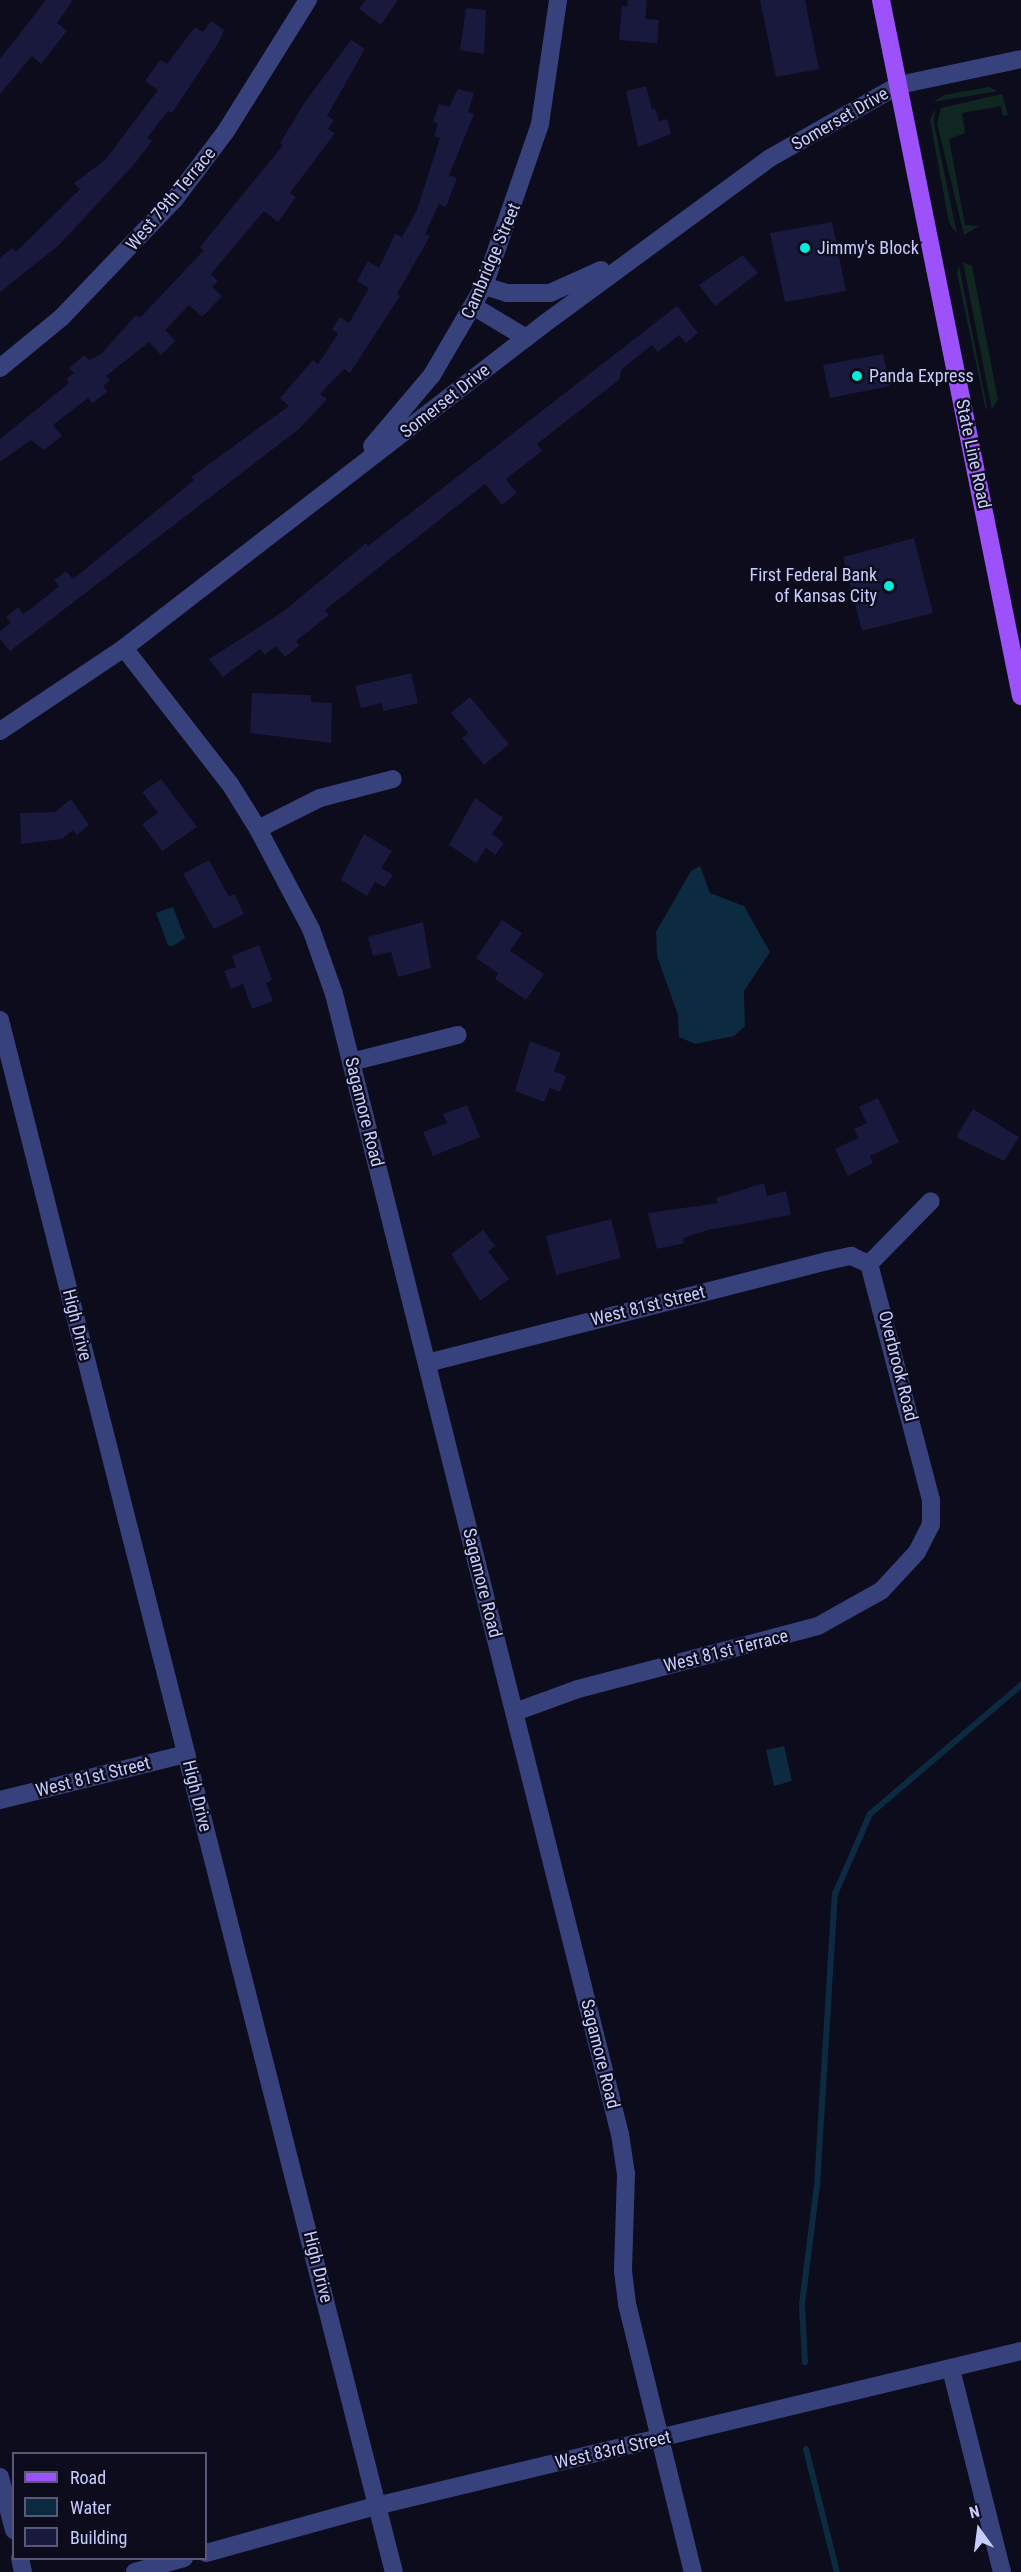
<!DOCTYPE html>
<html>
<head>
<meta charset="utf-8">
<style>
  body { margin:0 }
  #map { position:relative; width:1021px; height:2572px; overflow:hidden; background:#0c0c1c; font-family:"Roboto Condensed",sans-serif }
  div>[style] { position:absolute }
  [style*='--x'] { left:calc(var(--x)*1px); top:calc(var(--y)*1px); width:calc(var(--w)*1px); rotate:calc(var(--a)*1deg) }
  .green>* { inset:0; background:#0f2621 }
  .water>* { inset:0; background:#0c2a40 }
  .stream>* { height:6px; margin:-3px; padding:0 3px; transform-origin:3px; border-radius:3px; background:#0c2a40 }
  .building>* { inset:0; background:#19183d }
  .minor>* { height:18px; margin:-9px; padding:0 9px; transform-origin:9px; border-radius:9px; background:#37417b }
  .major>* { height:18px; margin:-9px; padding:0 9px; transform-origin:9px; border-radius:9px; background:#9d51fb }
  .dots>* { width:16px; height:16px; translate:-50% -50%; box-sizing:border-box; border:3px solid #0c0c1c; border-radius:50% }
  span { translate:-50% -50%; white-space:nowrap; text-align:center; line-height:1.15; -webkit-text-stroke:4.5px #0c0c1c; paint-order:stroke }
  .street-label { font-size:18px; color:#c8ccfe }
  .poi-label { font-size:18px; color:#c8ccfe }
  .left { translate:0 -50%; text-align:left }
  .right { translate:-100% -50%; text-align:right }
  .legend { position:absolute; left:12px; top:2452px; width:195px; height:108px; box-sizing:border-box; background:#0c0c1c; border:2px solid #575976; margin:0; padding:8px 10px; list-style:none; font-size:18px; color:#c8ccfe }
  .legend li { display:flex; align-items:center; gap:12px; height:30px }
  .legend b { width:30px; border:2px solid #575976 }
  .north { position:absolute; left:949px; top:2500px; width:60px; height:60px; -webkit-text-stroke:4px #0c0c1c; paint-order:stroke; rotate:346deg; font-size:16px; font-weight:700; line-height:24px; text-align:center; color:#c8ccfe }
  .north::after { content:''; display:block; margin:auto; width:21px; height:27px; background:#c8ccfe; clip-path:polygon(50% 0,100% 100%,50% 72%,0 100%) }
</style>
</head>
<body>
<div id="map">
  <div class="green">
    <div style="clip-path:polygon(989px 87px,998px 91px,933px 102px,944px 95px)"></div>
    <div style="clip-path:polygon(1002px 94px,1008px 115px,1003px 116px,1001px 106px,962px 113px,965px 133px,949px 139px,965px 225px,979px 226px,964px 235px,937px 123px,941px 108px)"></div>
    <div style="clip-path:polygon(935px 109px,934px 123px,957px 234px,949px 223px,930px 120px)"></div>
    <div style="clip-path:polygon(963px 262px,972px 266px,998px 399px,992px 410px)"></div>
    <div style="clip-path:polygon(959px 266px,987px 406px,986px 411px,957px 273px)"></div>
  </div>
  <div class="water">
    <div style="clip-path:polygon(700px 866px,710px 893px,744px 906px,770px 952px,744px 991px,745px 1026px,734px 1036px,695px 1044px,679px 1037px,678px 1015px,657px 956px,656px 932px,691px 871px)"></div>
    <div style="clip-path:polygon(173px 907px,185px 938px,173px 946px,168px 945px,156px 913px)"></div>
    <div style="clip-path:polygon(784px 1746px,792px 1781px,774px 1786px,766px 1750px)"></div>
  </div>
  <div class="stream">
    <div style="--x:805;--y:2362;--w:58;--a:-93"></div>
    <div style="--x:802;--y:2304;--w:119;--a:-82.8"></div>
    <div style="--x:817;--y:2186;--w:293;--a:-86.5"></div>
    <div style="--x:835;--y:1894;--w:87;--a:-66.4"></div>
    <div style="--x:870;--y:1814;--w:199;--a:-40.5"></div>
    <div style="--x:806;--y:2449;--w:127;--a:75.9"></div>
  </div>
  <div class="building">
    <div style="clip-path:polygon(46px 0,73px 0,57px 23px,67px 31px,41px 64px,32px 56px,0 94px,0 59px)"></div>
    <div style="clip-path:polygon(366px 0,398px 0,381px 25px,359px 9px)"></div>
    <div style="clip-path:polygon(628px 0,647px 0,645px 19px,659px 20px,657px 43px,619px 40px,622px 6px,627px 6px)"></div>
    <div style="clip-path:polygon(760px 0,805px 0,819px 69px,776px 77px)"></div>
    <div style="clip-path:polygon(466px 8px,486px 10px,484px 54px,460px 50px)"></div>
    <div style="clip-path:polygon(211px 21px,224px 30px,219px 42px,172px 113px,168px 111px,147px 138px,152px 141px,136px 162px,58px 246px,0 292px,0 258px,12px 248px,16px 252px,80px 189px,74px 183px,105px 160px,158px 90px,145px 81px,160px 60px,167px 64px,195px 27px,203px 32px)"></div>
    <div style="clip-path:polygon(351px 40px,365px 49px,327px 116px,334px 120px,328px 129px,335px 133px,290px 193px,296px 197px,278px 222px,264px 211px,211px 274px,218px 281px,212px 287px,222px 296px,202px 317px,189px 305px,165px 330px,175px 341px,161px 355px,149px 342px,106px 376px,110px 380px,103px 386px,108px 391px,92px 403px,88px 398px,53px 425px,62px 436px,44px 450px,31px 440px,0 462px,0 439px,69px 383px,66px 379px,74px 373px,69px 368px,84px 355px,89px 360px,101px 354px,136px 315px,140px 318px,204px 250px,200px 247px,283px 145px,280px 143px,305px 102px)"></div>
    <div style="clip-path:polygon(646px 86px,652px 109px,655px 108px,659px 121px,667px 119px,671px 134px,638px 147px,626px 91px)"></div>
    <div style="clip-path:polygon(458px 89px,474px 93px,468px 112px,474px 114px,449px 175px,457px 178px,446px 207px,439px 204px,425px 234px,430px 236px,397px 294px,400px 296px,350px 373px,344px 369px,320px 394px,327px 399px,299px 429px,10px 651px,0 639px,0 631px,11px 623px,6px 617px,18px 607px,23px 614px,32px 608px,59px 586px,54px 580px,66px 571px,73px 579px,194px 480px,191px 477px,289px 406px,280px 398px,313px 360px,318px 364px,338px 334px,332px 329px,340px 317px,349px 323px,369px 288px,357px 281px,368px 261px,379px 268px,395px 234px,402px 237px,417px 210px,440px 138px,434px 136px,438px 124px,433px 122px,439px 104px,449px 107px)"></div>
    <div style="clip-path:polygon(832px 222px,846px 291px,785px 302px,770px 233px)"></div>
    <div style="clip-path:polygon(743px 255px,758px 273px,715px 306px,699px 285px)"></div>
    <div style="clip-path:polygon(677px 306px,698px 333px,686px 343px,679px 335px,658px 352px,652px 345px,621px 370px,620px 379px,537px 444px,542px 451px,506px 479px,517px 493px,502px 505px,485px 484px,325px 610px,329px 615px,296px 641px,299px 646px,285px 657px,276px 646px,265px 655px,260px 649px,223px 677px,209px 659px,284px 611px,366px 543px,368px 546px)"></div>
    <div style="clip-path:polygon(883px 354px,890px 386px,830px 398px,823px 365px)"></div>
    <div style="clip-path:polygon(914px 538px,933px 613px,862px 631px,843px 557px)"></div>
    <div style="clip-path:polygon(411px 673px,418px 703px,383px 711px,382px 703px,361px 708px,355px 686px)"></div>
    <div style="clip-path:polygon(252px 693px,311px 695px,311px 702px,332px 703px,331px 743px,250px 733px)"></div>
    <div style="clip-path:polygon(470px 697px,509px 744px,484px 765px,462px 738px,468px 733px,451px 713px)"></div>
    <div style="clip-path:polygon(161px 779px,197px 827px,162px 851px,142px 824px,158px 813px,142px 792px)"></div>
    <div style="clip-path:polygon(475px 798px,503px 818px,492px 834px,504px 843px,495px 855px,486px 848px,476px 863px,449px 845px)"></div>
    <div style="clip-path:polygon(71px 799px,89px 825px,77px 835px,73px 830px,62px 839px,21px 844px,20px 813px,55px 812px)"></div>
    <div style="clip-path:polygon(364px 834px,392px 851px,381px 868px,393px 875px,385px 887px,375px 882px,367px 896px,341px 880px)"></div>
    <div style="clip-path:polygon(209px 860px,229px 897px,234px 894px,244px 914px,214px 929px,183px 874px)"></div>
    <div style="clip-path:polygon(502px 920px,522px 933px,510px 951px,544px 974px,526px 1000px,495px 979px,498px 973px,476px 958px)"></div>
    <div style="clip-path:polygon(423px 922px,431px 968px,398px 977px,391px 952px,373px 956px,368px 937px)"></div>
    <div style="clip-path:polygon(259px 945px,272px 980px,266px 983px,273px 1001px,252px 1009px,243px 984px,231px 989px,224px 971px,236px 967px,232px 956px)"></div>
    <div style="clip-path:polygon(530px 1041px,561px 1053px,554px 1071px,566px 1076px,560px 1092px,550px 1088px,544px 1102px,515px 1091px)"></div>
    <div style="clip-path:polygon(878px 1098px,899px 1142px,870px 1156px,873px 1163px,848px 1176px,835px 1149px,858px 1138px,854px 1129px,867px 1123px,859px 1107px)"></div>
    <div style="clip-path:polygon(467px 1105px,480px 1137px,433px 1156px,423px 1132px,447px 1123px,443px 1114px)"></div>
    <div style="clip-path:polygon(973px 1109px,1019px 1137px,1004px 1161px,956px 1137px)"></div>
    <div style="clip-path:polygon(764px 1183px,767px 1196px,786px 1191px,791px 1215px,708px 1230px,683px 1238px,684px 1243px,657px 1249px,648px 1213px,718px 1203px,716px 1198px)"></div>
    <div style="clip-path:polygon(611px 1219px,621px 1258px,556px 1275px,546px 1236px)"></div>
    <div style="clip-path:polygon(483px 1230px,495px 1246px,488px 1251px,509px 1279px,480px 1301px,451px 1254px)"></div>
  </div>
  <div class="minor">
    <div style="--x:484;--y:286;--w:24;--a:17"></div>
    <div style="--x:507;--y:293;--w:43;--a:0"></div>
    <div style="--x:550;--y:293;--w:56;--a:-24.3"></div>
    <div style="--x:473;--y:306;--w:62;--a:31.1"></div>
    <div style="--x:0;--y:368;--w:80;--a:-39.4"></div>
    <div style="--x:62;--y:317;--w:162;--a:-46.3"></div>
    <div style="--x:174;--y:200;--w:86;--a:-53"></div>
    <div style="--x:226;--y:131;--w:155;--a:-58"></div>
    <div style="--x:372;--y:446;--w:93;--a:-49.8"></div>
    <div style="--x:432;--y:375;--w:103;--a:-59.7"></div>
    <div style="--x:484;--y:286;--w:171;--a:-70.9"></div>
    <div style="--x:540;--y:124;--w:125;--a:-81.7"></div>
    <div style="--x:124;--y:648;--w:172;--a:52.1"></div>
    <div style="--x:230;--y:784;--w:53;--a:58.1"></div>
    <div style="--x:258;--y:829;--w:113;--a:62.1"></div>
    <div style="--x:311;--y:929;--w:69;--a:70.5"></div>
    <div style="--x:334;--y:994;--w:1175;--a:75.92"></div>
    <div style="--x:620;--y:2134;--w:40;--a:81.5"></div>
    <div style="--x:626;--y:2174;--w:97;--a:91.8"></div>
    <div style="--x:623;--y:2271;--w:33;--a:83"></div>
    <div style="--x:627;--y:2304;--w:276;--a:76.2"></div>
    <div style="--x:0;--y:731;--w:149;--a:-33.8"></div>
    <div style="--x:124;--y:648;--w:530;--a:-37.65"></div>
    <div style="--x:544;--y:324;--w:280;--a:-36.3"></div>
    <div style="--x:770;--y:158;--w:148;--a:-29.5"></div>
    <div style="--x:899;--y:85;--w:125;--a:-12"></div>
    <div style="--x:258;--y:829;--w:69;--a:-26.6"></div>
    <div style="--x:320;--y:798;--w:75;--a:-14.6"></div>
    <div style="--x:0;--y:1020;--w:1601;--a:75.76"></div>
    <div style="--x:351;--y:1062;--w:110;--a:-14.2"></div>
    <div style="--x:869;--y:1264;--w:88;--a:-45.5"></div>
    <div style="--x:427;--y:1363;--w:413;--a:-14.3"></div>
    <div style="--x:827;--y:1261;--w:25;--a:-12"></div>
    <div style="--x:851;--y:1256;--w:20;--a:24"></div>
    <div style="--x:515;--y:1712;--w:67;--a:-20.1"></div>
    <div style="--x:578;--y:1689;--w:248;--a:-14.7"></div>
    <div style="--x:818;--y:1626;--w:72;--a:-29.1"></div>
    <div style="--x:881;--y:1591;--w:53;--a:-47.3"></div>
    <div style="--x:917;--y:1552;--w:30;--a:-63"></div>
    <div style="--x:931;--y:1525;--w:25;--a:-90"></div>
    <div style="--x:931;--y:1500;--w:244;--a:-104.7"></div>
    <div style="--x:0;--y:1800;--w:192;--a:-13.9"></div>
    <div style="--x:951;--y:2369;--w:209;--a:75.9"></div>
    <div style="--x:0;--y:2477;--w:55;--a:75.2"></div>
    <div style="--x:206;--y:2553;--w:176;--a:-15.5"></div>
    <div style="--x:376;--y:2506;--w:663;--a:-13.51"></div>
    <div style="--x:20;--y:2558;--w:14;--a:78"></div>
    <div style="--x:135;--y:2572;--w:51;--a:-15.9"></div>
  </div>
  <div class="major">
    <div style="--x:881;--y:0;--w:710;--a:78.63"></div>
  </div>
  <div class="dots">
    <div style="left:805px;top:248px;background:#05edda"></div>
    <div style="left:857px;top:376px;background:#05edda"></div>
    <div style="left:889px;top:586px;background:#05edda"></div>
  </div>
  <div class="street-label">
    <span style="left:840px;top:119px;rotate:-30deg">Somerset Drive</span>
    <span style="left:171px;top:199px;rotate:-50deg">West 79th Terrace</span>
    <span style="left:491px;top:261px;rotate:-67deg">Cambridge Street</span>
    <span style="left:445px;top:401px;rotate:-38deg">Somerset Drive</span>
    <span style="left:973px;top:454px;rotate:78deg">State Line Road</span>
    <span style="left:364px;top:1112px;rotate:76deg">Sagamore Road</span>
    <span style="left:648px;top:1306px;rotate:-14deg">West 81st Street</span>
    <span style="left:77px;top:1325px;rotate:76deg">High Drive</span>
    <span style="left:898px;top:1366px;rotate:76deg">Overbrook Road</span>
    <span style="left:482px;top:1583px;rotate:76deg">Sagamore Road</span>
    <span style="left:726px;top:1651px;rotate:-14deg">West 81st Terrace</span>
    <span style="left:93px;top:1777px;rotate:-14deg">West 81st Street</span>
    <span style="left:197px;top:1796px;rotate:76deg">High Drive</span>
    <span style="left:600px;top:2054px;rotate:76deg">Sagamore Road</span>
    <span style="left:318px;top:2267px;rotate:76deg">High Drive</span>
    <span style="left:613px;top:2450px;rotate:-13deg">West 83rd Street</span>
  </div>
  <div class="poi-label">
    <span class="left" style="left:817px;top:248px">Jimmy's Block</span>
    <span class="left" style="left:869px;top:376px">Panda Express</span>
    <span class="right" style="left:877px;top:586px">First Federal Bank<br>of Kansas City</span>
  </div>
  <ul class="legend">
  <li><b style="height:8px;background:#9d51fb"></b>Road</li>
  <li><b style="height:16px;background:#0c2a40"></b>Water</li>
  <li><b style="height:16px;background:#19183d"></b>Building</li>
  </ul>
  <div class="north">N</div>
</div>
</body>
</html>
